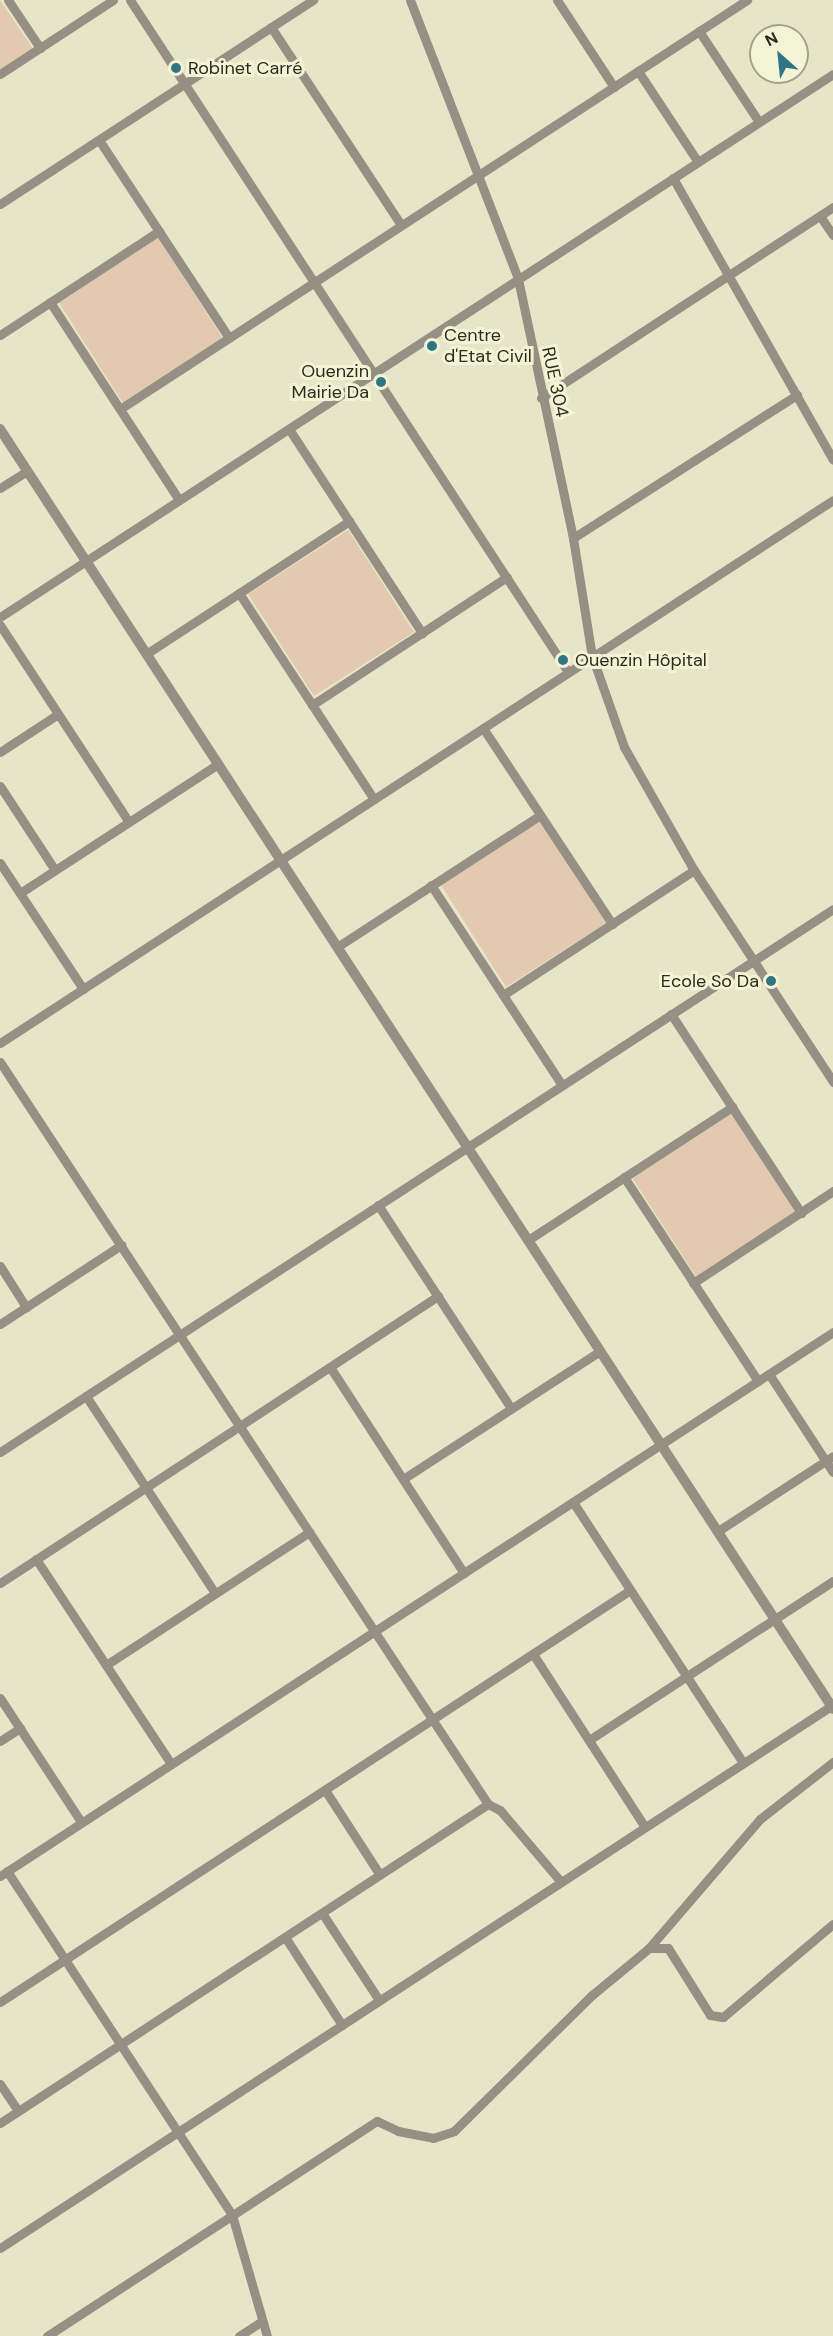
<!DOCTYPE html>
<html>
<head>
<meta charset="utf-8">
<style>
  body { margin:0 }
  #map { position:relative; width:833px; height:2336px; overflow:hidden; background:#e6e5c8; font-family:"DM Sans",sans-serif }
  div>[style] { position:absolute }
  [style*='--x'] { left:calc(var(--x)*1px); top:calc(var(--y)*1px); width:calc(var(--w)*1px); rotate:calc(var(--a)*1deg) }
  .green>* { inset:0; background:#e4c9b1 }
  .minor>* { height:9px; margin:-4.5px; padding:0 4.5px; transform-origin:4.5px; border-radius:4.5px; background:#958f84 }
  .tertiary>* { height:10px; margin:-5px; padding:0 5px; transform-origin:5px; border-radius:5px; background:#958f84 }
  .dots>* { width:16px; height:16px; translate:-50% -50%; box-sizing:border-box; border:3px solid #f3f3d5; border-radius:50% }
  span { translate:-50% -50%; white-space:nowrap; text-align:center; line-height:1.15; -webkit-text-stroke:6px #f3f3d5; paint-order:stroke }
  .poi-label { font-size:18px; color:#2b2b1f }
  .left { translate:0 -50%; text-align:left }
  .right { translate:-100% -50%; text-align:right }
  .street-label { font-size:18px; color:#2b2b1f }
  .north { position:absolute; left:749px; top:24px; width:60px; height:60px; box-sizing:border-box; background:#f3f3d5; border:2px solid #a3a38c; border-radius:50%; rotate:333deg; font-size:16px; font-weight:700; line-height:24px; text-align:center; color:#2b2b1f }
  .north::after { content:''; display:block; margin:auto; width:21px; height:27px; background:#317584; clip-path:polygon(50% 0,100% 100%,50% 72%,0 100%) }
</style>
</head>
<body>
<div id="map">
  <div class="green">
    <div style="clip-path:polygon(0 0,33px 49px,0 70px)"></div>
    <div style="clip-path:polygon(158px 237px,223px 339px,123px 403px,58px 301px)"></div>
    <div style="clip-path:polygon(348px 530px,414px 632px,314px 696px,248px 594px)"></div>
    <div style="clip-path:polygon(540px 821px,606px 923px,506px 987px,441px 885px)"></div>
    <div style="clip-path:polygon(731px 1112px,797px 1214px,697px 1278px,631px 1176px)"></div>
  </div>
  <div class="minor">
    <div style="--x:8;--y:0;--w:58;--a:56.3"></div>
    <div style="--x:130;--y:0;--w:802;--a:56.9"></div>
    <div style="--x:410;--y:0;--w:299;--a:68.8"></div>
    <div style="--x:518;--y:279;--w:265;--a:78"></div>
    <div style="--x:573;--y:538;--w:120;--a:80.9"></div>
    <div style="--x:592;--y:656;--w:96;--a:70.6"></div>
    <div style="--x:624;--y:747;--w:142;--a:60.4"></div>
    <div style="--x:694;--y:870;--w:254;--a:56.7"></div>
    <div style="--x:557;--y:0;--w:104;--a:56.8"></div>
    <div style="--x:271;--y:27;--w:237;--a:56.7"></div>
    <div style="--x:699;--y:31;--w:109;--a:56.6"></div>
    <div style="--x:638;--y:71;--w:109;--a:56.6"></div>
    <div style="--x:0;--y:74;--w:135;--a:-33.2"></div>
    <div style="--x:99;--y:140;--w:237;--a:56.7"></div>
    <div style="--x:673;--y:178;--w:324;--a:60.4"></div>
    <div style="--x:0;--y:204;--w:374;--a:-33.1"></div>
    <div style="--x:820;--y:216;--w:23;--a:56"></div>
    <div style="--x:50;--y:302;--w:236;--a:56.9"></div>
    <div style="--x:0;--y:335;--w:190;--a:-33.2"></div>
    <div style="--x:541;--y:398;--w:349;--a:-33.2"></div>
    <div style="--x:120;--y:409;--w:749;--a:-33.12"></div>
    <div style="--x:289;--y:429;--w:244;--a:56.9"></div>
    <div style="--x:0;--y:488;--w:32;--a:-32"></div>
    <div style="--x:573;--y:538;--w:266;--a:-32.6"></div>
    <div style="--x:239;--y:593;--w:246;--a:56.8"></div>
    <div style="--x:0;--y:617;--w:994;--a:-33.1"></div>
    <div style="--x:0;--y:625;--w:235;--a:56.8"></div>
    <div style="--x:146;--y:654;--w:243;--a:-33.2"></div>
    <div style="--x:312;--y:705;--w:233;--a:-33.3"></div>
    <div style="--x:483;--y:728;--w:235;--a:56.6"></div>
    <div style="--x:0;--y:752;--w:69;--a:-33.2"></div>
    <div style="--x:0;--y:786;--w:100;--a:56.8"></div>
    <div style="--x:0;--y:863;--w:151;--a:56.6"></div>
    <div style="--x:431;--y:885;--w:239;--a:56.8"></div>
    <div style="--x:20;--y:893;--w:236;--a:-33.1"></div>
    <div style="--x:337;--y:947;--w:242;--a:-33"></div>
    <div style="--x:503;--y:995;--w:228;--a:-33.2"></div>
    <div style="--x:671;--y:1014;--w:238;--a:56.8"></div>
    <div style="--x:0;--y:1043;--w:994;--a:-33.1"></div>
    <div style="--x:0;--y:1062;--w:888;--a:56.67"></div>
    <div style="--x:488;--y:1804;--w:13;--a:27"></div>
    <div style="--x:500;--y:1810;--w:94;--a:49.7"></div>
    <div style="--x:624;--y:1177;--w:244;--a:56.7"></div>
    <div style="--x:378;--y:1205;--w:243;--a:56.8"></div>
    <div style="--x:528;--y:1240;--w:244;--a:-33.1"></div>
    <div style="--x:0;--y:1266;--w:49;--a:57.6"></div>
    <div style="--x:693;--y:1283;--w:168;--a:-33.3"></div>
    <div style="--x:0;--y:1324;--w:145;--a:-33.1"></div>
    <div style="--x:330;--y:1367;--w:246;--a:57"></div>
    <div style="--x:769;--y:1374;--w:117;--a:56.9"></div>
    <div style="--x:86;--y:1396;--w:235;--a:56.8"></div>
    <div style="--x:0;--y:1452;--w:994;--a:-33.1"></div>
    <div style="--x:403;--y:1479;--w:235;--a:-33"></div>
    <div style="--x:573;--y:1502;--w:311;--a:56.9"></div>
    <div style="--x:718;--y:1531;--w:137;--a:-33.1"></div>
    <div style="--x:36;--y:1559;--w:245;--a:56.6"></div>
    <div style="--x:0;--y:1583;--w:524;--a:-33.23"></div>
    <div style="--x:533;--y:1654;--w:206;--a:57.1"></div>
    <div style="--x:106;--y:1665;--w:243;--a:-33.2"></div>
    <div style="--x:0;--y:1698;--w:148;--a:56.8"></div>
    <div style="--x:589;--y:1740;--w:291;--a:-33.1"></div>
    <div style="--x:0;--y:1741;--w:24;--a:-33"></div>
    <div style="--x:325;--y:1790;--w:101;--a:57.1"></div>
    <div style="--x:7;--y:1871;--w:411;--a:56.8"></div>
    <div style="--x:232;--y:2215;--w:126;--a:73.9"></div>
    <div style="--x:0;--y:1876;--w:995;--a:-33.15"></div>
    <div style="--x:322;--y:1913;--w:104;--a:56.8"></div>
    <div style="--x:285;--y:1937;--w:105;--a:57.1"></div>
    <div style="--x:649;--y:1948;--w:19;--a:0"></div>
    <div style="--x:668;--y:1948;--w:79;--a:57.9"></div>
    <div style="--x:710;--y:2015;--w:13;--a:9"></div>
    <div style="--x:723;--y:2017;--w:144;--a:-40.2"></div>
    <div style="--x:0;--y:2002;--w:753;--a:-33.18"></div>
    <div style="--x:0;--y:2084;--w:32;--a:56"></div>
    <div style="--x:0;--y:2123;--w:583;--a:-33.17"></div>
    <div style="--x:0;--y:2248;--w:992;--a:-33.11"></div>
    <div style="--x:47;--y:2336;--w:394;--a:-33.1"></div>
    <div style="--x:377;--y:2121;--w:23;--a:25"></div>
    <div style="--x:398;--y:2131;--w:36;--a:11"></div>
    <div style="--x:433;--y:2138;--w:22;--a:-18"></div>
    <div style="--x:454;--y:2131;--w:194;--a:-44.6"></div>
    <div style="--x:592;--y:1995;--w:74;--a:-39.5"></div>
    <div style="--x:649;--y:1948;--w:170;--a:-49.3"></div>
    <div style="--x:760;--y:1819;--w:93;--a:-38"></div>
    <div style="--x:239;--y:2336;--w:27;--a:-33"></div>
  </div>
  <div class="tertiary">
    <div style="--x:0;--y:429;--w:1527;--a:56.94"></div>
  </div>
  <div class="dots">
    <div style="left:176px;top:68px;background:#317584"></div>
    <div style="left:432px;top:346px;background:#317584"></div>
    <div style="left:381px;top:382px;background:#317584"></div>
    <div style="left:563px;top:660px;background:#317584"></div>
    <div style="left:771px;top:981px;background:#317584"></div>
  </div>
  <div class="poi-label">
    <span class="left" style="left:188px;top:68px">Robinet Carré</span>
    <span class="left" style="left:444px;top:346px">Centre<br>d'Etat Civil</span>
    <span class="right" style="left:369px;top:382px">Ouenzin<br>Mairie Da</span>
    <span class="left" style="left:575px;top:660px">Ouenzin Hôpital</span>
    <span class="right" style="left:759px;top:981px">Ecole So Da</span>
  </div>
  <div class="street-label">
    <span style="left:555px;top:382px;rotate:78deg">RUE 304</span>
  </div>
  <div class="north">N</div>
</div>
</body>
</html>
